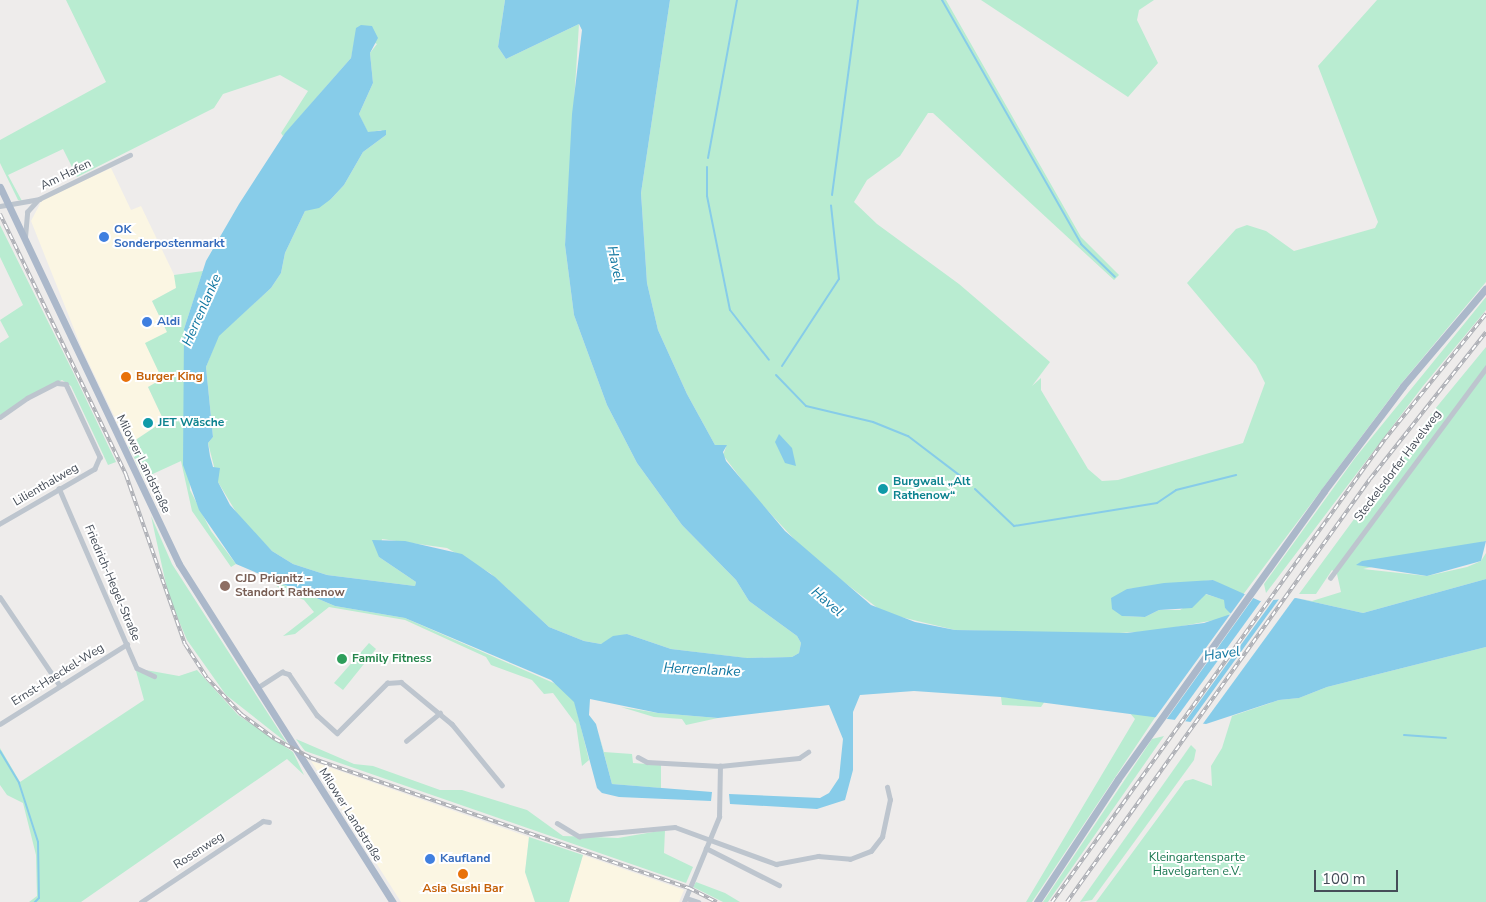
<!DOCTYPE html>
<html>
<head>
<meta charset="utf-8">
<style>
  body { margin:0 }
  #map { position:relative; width:1486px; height:902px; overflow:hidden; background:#eeeceb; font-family:"Nunito Sans",sans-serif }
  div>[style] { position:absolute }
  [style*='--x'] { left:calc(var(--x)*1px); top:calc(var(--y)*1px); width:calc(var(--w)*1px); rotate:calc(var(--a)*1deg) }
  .commercial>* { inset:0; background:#fbf6e3 }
  .green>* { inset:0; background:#b9ecd1 }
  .water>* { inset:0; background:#87cce9 }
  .pier>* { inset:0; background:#eeeceb }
  .stream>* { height:2px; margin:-1px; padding:0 1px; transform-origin:1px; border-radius:1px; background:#87cce9 }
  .minor>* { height:4.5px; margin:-2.25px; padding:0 2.25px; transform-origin:2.25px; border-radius:2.25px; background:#bdc5ce }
  .primary>* { height:7px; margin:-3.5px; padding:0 3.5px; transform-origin:3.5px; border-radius:3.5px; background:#abb8ca }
  .rail>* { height:4px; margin-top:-2px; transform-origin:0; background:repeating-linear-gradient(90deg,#fff 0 5.5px,#aeb0b6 0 11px); box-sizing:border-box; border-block:1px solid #aeb0b6 }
  .dots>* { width:14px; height:14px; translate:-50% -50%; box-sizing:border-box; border:2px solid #fff; border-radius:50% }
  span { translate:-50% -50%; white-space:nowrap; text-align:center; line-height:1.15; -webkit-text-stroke:4px #fff; paint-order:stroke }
  .street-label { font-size:12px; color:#454d58 }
  .shop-label { font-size:12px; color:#366cbe; font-weight:700 }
  .left { translate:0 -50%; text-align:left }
  .food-label { font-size:12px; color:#c56008; font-weight:700 }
  .culture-label { font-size:12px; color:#0d838f; font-weight:700 }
  .education-label { font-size:12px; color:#785e54; font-weight:700 }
  .leisure-label { font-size:12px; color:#27864d; font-weight:700 }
  .park-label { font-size:12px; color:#18764f }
  .water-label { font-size:14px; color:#0f76a0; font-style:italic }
  .scale { position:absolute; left:1314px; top:870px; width:84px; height:22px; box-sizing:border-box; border:2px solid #454d58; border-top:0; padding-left:6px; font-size:15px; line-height:18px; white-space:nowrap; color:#454d58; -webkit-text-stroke:4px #fff; paint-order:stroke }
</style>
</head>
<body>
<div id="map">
  <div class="commercial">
    <div style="clip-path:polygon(111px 168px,131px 210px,141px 206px,178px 283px,176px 288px,152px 301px,167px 332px,162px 379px,148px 387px,164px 421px,128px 445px,82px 349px,31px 221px,42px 200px)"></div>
    <div style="clip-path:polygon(311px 761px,529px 837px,525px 872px,535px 902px,401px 902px)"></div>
    <div style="clip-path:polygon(583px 855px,684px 890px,679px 902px,569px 902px)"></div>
  </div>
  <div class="green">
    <div style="clip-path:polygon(66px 0,505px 0,498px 47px,506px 59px,579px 24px,565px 245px,574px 315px,607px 405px,637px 463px,682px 525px,736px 580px,749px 601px,797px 636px,801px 643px,799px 653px,792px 657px,746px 658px,671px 649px,627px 634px,601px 644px,584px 641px,549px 627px,490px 573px,447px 548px,382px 539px,379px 557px,416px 582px,415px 586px,327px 575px,293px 564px,272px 551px,239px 517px,218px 482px,208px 443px,213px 437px,206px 367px,218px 336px,271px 288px,281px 273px,285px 253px,305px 211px,331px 199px,344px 185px,363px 152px,386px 135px,381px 130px,368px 133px,359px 114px,373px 83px,370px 53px,377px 44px,356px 33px,351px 58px,283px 136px,281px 133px,308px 91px,280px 75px,223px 94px,214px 108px,77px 177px,63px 149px,8px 175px,22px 201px,18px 200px,0 163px,0 140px,106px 82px)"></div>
    <div style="clip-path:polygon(670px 0,946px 0,1081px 237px,1119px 275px,1114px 280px,933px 113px,928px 113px,900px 156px,867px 180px,854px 202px,877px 224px,959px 284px,1050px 362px,1032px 386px,1041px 378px,1041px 390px,1088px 469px,1102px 481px,1118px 480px,1243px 443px,1265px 383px,1256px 365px,1187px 283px,1236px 229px,1247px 225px,1266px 231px,1294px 251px,1375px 228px,1378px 222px,1318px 66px,1377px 0,1486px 0,1486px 282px,1400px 385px,1242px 596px,1213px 580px,1127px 589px,1122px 616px,1145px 617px,1159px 610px,1180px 610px,1205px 594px,1225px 600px,1225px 608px,1231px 612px,1226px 618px,1155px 631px,1101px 634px,955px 630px,884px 613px,809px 555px,755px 497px,723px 455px,726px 447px,715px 445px,687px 394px,658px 330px,647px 283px,641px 193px)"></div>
    <div style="clip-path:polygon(981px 0,1154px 0,1139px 10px,1137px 20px,1158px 63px,1128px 97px)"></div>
    <div style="clip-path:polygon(0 225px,74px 374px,116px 462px,108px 465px,71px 386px,62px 380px,0 415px,0 343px,9px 337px,0 320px,23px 305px,0 257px)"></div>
    <div style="clip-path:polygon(203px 271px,184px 329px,190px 490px,211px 531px,236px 564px,231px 567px,192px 511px,181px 461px,144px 478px,128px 445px,164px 421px,148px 387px,162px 379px,145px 343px,167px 332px,152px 301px,176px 288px,174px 275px)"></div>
    <div style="clip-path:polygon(1486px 297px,1486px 310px,1423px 386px,1266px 593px,1264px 584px,1355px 458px)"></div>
    <div style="clip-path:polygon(1486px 347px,1486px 541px,1363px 569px,1427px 576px,1467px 567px,1481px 561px,1486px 553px,1486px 579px,1363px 613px,1296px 598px,1312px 601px,1341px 592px,1337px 574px,1332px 570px,1316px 594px,1299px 594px,1435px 409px)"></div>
    <div style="clip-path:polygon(151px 516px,172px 564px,287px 743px,226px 695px,187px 640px,169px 598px)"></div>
    <div style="clip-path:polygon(261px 575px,335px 606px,405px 618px,572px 691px,589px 760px,582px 766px,576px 724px,553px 693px,544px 694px,532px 680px,491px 665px,486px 657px,405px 620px,329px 607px,295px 634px,283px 636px,314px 612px,304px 600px,285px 592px)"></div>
    <div style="clip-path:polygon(369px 643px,376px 649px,343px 690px,334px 683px)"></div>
    <div style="clip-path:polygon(1486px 647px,1486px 902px,1096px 902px,1185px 781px,1193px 779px,1212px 786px,1211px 766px,1222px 748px,1232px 716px,1279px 700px,1299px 698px,1327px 687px)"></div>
    <div style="clip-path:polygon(140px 669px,179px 676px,197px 670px,238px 715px,293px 752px,304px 775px,287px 759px,81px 902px,29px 902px,37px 896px,36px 855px,23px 803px,7px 795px,0 785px,0 748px,20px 782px,144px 700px,136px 671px)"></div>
    <div style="clip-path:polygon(1001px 697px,1045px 701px,1041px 707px,1002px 705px)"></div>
    <div style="clip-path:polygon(621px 707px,658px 713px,718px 718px,686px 725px,682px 719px,654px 717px)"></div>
    <div style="clip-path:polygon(1129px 712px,1156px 716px,1032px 902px,1026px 902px,1135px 719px)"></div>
    <div style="clip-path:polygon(598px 731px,604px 752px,632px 754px,633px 763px,661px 765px,661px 788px,612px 784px)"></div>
    <div style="clip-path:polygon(1164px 736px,1048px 902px,1043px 902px,1152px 739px)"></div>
    <div style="clip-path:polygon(296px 739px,354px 764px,373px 766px,440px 790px,462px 790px,527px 810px,563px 836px,618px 838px,665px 830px,664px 853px,693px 867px,686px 883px,305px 751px)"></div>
    <div style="clip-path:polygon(1191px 745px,1196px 750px,1194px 760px,1092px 900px,1080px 902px)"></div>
    <div style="clip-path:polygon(529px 837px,583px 855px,569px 902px,535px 902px,525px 872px)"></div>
    <div style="clip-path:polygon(696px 882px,725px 893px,740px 902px,723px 902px,693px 887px)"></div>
  </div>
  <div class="water">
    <div style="clip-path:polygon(505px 0,670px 0,641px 193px,647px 283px,658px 330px,687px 394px,715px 445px,727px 445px,723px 452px,726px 461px,785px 531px,871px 605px,915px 622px,955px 630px,1127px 633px,1204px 623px,1231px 614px,1225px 608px,1224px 600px,1206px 594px,1192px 608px,1159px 610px,1145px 617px,1122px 616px,1112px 609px,1111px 598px,1127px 589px,1164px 583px,1213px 580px,1260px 601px,1296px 598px,1363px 613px,1486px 579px,1486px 647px,1327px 687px,1299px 698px,1279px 700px,1206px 724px,1001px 697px,914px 691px,860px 695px,853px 712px,853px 770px,845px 800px,817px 809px,730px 804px,729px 794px,820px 798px,829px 793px,839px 778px,843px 739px,829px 705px,718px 718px,658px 713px,590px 699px,589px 715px,596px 724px,612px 784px,712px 792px,711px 801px,619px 797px,602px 793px,597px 788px,574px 702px,551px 680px,405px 618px,335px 606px,236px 564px,199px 510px,183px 465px,184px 329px,206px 261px,239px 204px,285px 133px,351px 58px,356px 28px,361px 25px,372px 26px,378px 38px,370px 53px,373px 83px,359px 114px,368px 132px,386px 130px,386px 135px,363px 152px,344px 185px,331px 199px,319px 208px,305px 211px,285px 253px,281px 273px,271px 288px,219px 336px,206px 367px,213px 437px,208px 443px,210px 456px,213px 467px,220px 468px,218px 482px,230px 505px,272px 551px,293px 564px,327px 575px,415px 586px,416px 582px,379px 557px,372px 540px,405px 541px,462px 554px,495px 577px,549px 627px,584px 641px,601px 644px,613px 636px,627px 634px,671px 649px,747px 658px,792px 657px,799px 653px,801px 643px,797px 636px,749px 601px,736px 580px,682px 525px,637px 463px,607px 405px,574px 315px,565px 245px,572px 114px,582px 30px,579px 24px,506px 59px,498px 47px)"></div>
    <div style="clip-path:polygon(779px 434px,792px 448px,796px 466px,785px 463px,775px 442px)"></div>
    <div style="clip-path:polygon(1486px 541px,1481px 561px,1427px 576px,1356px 565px,1362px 561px)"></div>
  </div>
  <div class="pier">
    <div style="clip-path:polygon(1245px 594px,1254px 597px,1166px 720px,1155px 718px)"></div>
    <div style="clip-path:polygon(1277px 595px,1184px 723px,1174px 721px,1264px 597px)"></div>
    <div style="clip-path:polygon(1282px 595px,1296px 596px,1202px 725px,1189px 724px)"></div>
  </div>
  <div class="stream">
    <div style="--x:942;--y:0;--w:281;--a:60.3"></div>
    <div style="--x:1081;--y:244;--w:47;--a:44.1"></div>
    <div style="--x:708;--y:158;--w:161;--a:-79.6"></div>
    <div style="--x:707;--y:167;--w:29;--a:90"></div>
    <div style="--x:707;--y:196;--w:116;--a:78.6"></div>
    <div style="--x:730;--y:310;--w:63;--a:52"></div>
    <div style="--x:832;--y:195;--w:197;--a:-82.4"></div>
    <div style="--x:782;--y:366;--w:104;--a:-56.8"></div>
    <div style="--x:839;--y:279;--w:74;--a:-96.2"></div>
    <div style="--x:776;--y:375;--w:43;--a:45.9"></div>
    <div style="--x:806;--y:406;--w:69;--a:13.4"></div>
    <div style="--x:873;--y:422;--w:38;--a:22"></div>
    <div style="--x:908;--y:436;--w:74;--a:37.3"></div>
    <div style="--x:975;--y:489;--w:54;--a:43.5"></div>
    <div style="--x:1014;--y:526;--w:145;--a:-9.1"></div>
    <div style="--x:1157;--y:503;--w:23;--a:-34"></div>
    <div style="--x:1176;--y:490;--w:62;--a:-14"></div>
    <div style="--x:1404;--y:735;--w:42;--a:4.1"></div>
    <div style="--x:0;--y:751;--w:37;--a:59"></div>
    <div style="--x:19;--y:783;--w:62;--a:72.1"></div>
    <div style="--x:38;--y:842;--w:56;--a:89"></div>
    <div style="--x:39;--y:898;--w:6;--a:135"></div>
  </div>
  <div class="minor">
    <div style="--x:0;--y:206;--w:40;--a:-10"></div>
    <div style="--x:39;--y:199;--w:101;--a:-25.8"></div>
    <div style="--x:25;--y:237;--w:25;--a:-85"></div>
    <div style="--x:27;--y:212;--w:15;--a:-48"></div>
    <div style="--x:0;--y:417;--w:33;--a:-35"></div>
    <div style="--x:27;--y:398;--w:34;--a:-27"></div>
    <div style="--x:57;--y:383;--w:9;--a:6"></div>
    <div style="--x:66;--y:384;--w:81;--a:65"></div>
    <div style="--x:100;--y:457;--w:13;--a:113"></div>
    <div style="--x:95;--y:469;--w:110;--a:149.9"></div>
    <div style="--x:59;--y:488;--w:196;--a:66.6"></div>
    <div style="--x:137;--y:668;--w:19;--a:25"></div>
    <div style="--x:1330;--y:578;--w:262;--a:-53.4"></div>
    <div style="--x:0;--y:597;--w:105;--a:55.9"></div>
    <div style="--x:257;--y:688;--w:30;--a:-33"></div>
    <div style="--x:282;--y:672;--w:7;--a:16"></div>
    <div style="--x:289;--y:674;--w:50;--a:55.7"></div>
    <div style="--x:317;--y:715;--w:27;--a:42"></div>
    <div style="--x:337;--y:733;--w:71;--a:-45"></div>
    <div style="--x:387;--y:683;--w:14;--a:-4"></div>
    <div style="--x:401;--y:682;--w:66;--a:39.5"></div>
    <div style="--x:452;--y:724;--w:79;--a:50.7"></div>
    <div style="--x:0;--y:724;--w:150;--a:-32.2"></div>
    <div style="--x:406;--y:741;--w:44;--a:-39.5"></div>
    <div style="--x:638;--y:757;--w:10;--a:29"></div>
    <div style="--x:647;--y:762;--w:73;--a:3.1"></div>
    <div style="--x:720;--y:766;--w:79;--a:-5.8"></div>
    <div style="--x:799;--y:758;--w:11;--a:-34"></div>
    <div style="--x:557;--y:823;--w:26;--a:31"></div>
    <div style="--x:579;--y:836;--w:96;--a:-5.4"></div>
    <div style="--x:675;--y:827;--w:108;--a:20.1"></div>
    <div style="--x:776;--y:864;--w:43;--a:-10.8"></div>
    <div style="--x:818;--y:856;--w:32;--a:5"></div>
    <div style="--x:850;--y:859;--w:22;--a:-21"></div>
    <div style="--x:871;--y:851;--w:18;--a:-52"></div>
    <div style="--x:882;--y:837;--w:38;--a:-78"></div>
    <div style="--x:890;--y:800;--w:13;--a:-103"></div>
    <div style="--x:706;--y:848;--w:82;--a:26.9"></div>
    <div style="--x:686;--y:898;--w:13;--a:18"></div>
    <div style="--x:141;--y:902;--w:146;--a:-33.6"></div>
    <div style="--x:263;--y:821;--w:6;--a:9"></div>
    <div style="--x:684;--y:902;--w:92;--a:-67.6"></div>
    <div style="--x:719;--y:817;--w:51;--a:-88.9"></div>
  </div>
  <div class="primary">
    <div style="--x:0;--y:187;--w:417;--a:64.6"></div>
    <div style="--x:179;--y:564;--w:400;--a:57.7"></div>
    <div style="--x:1037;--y:902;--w:147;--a:-56.6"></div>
    <div style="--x:1118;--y:779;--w:354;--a:-54.4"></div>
    <div style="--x:1324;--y:491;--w:131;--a:-53"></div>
    <div style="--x:1403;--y:386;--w:128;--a:-49.7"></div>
  </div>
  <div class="rail">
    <div style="--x:0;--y:214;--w:290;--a:64.2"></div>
    <div style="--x:126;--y:475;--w:179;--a:70.8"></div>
    <div style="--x:185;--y:644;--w:40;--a:57.1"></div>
    <div style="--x:207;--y:678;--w:50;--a:46.6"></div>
    <div style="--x:241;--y:714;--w:42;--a:36.3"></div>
    <div style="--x:275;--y:739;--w:41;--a:27.8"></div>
    <div style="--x:311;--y:758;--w:400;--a:19"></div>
    <div style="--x:689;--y:888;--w:31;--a:27"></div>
    <div style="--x:1052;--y:902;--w:570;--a:-54.28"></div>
    <div style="--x:1385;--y:439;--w:161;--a:-51.1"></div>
    <div style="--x:1067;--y:902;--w:520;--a:-54.39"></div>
    <div style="--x:1370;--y:479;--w:187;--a:-51.7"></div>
  </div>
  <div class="dots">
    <div style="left:104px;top:237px;background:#3f7fe0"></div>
    <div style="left:147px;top:322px;background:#3f7fe0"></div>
    <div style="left:126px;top:377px;background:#e8710a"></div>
    <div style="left:148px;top:423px;background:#0f9aa8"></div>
    <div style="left:883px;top:489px;background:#0f9aa8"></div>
    <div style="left:225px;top:586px;background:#8d6e63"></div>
    <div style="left:342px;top:659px;background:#2e9e5b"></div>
    <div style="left:430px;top:859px;background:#3f7fe0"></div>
    <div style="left:463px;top:874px;background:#e8710a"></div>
  </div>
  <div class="street-label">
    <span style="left:66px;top:175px;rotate:-26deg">Am Hafen</span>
    <span style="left:143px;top:464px;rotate:64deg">Milower Landstraße</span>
    <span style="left:1398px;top:466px;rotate:-53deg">Steckelsdorfer Havelweg</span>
    <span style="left:46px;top:485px;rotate:-30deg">Lilienthalweg</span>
    <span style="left:112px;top:583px;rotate:67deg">Friedrich-Hegel-Straße</span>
    <span style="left:58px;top:675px;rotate:-32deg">Ernst-Haeckel-Weg</span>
    <span style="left:350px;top:815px;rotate:58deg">Milower Landstraße</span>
    <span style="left:199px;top:851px;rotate:-33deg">Rosenweg</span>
  </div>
  <div class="shop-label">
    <span class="left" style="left:114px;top:237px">OK<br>Sonderpostenmarkt</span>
    <span class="left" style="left:157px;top:322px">Aldi</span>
    <span class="left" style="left:440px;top:859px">Kaufland</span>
  </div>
  <div class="food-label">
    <span class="left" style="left:136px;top:377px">Burger King</span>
    <span style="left:463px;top:889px">Asia Sushi Bar</span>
  </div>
  <div class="culture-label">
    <span class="left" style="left:158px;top:423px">JET Wäsche</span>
    <span class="left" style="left:893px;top:489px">Burgwall „Alt<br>Rathenow“</span>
  </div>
  <div class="education-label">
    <span class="left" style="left:235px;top:586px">CJD Prignitz -<br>Standort Rathenow</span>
  </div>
  <div class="leisure-label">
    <span class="left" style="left:352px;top:659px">Family Fitness</span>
  </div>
  <div class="park-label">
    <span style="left:1197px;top:865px">Kleingartensparte<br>Havelgarten e.V.</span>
  </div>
  <div class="water-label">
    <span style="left:615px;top:264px;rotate:79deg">Havel</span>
    <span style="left:202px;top:310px;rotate:-66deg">Herrenlanke</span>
    <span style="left:827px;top:602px;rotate:41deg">Havel</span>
    <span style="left:1222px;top:654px;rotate:-8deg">Havel</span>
    <span style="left:702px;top:670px;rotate:3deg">Herrenlanke</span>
  </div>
  <div class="scale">100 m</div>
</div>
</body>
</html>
